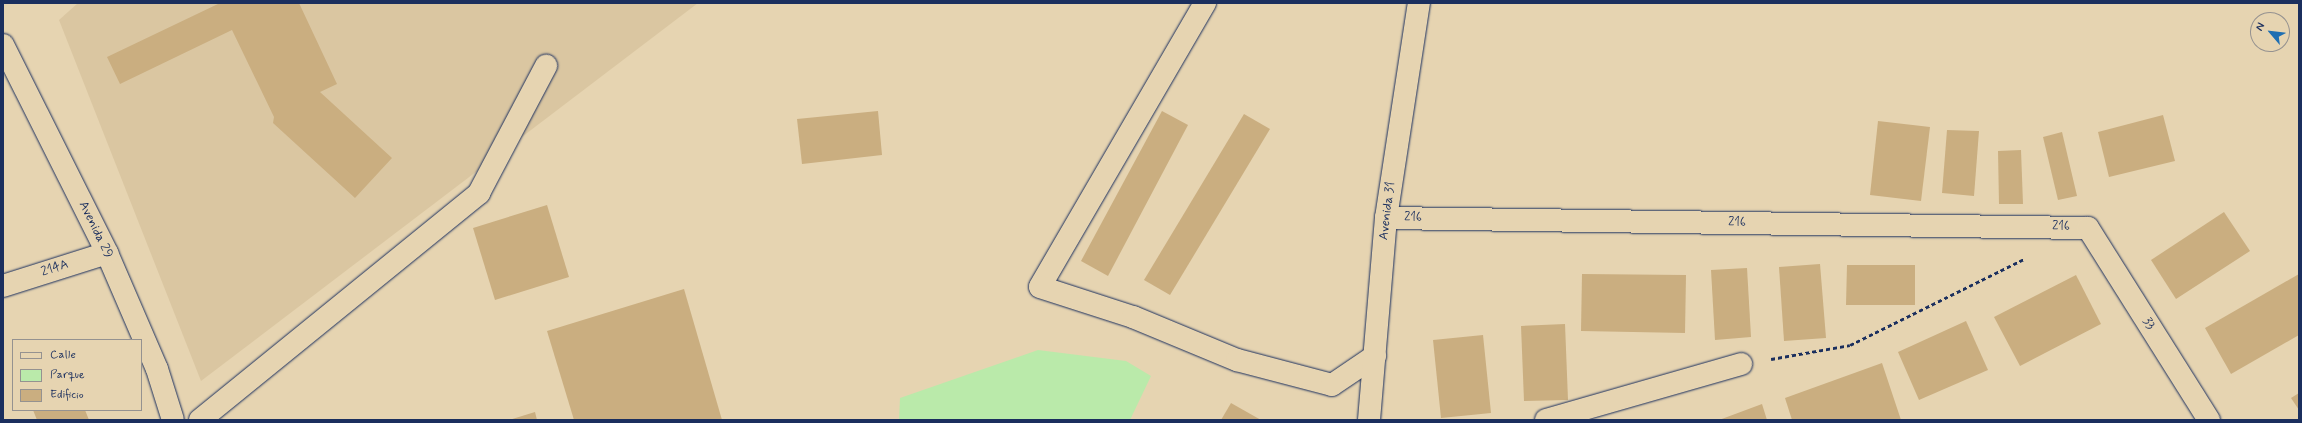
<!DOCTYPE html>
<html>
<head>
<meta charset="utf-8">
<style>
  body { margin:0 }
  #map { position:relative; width:2302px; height:423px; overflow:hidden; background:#e6d4b1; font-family:Mynerve,sans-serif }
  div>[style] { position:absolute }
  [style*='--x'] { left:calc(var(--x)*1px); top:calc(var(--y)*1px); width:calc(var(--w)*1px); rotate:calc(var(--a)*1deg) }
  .built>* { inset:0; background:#dac6a1 }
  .green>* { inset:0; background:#baeaaa }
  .building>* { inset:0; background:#caae80 }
  .path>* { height:2.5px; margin-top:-1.25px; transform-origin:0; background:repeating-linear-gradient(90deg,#1b2f5e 0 4px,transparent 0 7px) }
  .roads { filter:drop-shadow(0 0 1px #1b2f5e) drop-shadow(0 0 1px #1b2f5e) }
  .minor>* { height:22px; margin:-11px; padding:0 11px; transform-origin:11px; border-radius:11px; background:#e6d4b1 }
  span { translate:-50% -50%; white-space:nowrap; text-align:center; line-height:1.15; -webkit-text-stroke:3px #e6d4b1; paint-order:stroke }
  .street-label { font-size:13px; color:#1b2f5e }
  .frame { position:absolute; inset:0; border:4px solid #1b2f5e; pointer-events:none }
  .legend { position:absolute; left:12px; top:339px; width:130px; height:72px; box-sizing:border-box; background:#e6d4b1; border:1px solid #959290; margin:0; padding:5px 7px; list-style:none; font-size:12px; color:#1b2f5e }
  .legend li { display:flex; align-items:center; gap:8px; height:20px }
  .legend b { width:20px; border:1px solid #959290 }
  .north { position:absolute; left:2250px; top:12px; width:40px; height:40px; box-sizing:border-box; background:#e6d4b1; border:1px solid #959290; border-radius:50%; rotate:298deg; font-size:11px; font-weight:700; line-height:16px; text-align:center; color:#1b2f5e }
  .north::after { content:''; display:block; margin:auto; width:14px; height:18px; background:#1f6fb2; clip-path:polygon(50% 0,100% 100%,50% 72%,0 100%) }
</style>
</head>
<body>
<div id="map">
  <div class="built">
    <div style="clip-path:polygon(78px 3px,698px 3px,201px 381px,59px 20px)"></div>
  </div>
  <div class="green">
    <div style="clip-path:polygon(1038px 350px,1126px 361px,1151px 376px,1130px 420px,899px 420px,900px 398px)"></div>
  </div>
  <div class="building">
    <div style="clip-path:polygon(220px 3px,299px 3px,337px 84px,320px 92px,392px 158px,355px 198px,273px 123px,274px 117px,232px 30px,120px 84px,107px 57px)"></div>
    <div style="clip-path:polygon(878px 111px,882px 155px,802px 164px,797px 119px)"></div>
    <div style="clip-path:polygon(1162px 111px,1188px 125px,1108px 276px,1081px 261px)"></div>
    <div style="clip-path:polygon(1244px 114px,1270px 129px,1170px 295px,1144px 280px)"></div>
    <div style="clip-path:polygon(2163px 115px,2175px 161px,2109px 177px,2098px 132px)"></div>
    <div style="clip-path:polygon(1878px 121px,1930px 127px,1921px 201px,1870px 195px)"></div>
    <div style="clip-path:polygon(1947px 130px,1979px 131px,1974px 196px,1942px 193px)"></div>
    <div style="clip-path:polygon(2062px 132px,2077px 196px,2058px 200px,2043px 137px)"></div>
    <div style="clip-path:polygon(2021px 150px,2023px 204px,1999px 204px,1998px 151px)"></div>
    <div style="clip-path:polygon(547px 205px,569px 277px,495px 300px,473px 228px)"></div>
    <div style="clip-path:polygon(2224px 212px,2250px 251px,2176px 299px,2151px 260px)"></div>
    <div style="clip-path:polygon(1820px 264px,1826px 338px,1784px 341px,1779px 267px)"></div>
    <div style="clip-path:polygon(1847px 265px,1915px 265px,1915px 305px,1846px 305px)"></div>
    <div style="clip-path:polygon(1747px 268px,1751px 337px,1715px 340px,1711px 270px)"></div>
    <div style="clip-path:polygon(1582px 274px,1686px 275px,1685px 333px,1581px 331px)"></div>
    <div style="clip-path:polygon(2299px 274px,2299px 335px,2231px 374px,2205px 328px)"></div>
    <div style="clip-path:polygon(2076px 275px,2101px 324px,2020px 366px,1994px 317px)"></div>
    <div style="clip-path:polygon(684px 289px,722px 420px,574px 420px,547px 331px)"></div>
    <div style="clip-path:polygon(1966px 321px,1988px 370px,1919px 400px,1898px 352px)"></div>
    <div style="clip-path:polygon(1565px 324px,1568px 400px,1524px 401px,1521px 326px)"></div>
    <div style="clip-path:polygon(1483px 335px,1491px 413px,1441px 418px,1433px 340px)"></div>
    <div style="clip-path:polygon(1882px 363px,1901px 420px,1792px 420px,1785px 398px)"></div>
    <div style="clip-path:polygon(2299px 393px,2299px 410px,2291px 398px)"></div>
    <div style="clip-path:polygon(1231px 403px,1261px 420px,1221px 420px)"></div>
    <div style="clip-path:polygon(1762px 404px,1767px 420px,1719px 420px)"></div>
    <div style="clip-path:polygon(33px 410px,85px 410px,89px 420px,37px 420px)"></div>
    <div style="clip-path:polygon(535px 412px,537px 420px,509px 420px)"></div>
  </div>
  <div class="path">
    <div style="--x:1771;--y:359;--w:80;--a:-10"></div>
    <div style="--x:1850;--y:345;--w:194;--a:-26.3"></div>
  </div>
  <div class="roads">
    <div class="minor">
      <div style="--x:1205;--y:3;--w:328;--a:120.2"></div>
      <div style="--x:1040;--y:287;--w:98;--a:17.9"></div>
      <div style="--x:1133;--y:317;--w:113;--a:22.5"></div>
      <div style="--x:1237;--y:360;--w:98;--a:14.7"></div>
      <div style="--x:1332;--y:385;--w:52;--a:-34"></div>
      <div style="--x:3;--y:45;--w:233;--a:63.4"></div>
      <div style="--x:107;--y:253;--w:126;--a:66.7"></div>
      <div style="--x:157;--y:369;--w:53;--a:72.6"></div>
      <div style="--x:1386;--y:218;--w:702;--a:0.82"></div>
      <div style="--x:2088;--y:228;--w:227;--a:57.8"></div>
      <div style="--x:3;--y:286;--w:109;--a:-17.6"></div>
      <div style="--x:200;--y:420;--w:360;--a:-39.1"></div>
      <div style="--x:479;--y:193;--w:144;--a:-62.2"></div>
      <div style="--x:1369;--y:420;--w:203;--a:-85.2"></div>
      <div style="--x:1386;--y:218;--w:218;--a:-81.3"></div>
      <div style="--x:1546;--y:420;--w:203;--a:-16"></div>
    </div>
  </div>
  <div class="street-label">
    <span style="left:1388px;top:211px;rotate:-83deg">Avenida 31</span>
    <span style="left:1413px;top:218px;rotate:1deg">216</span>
    <span style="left:1737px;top:223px;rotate:1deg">216</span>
    <span style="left:2061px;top:227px;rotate:1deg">216</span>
    <span style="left:95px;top:230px;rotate:64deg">Avenida 29</span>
    <span style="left:55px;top:269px;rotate:-18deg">214A</span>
    <span style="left:2148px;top:324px;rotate:58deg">33</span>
  </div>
  <div class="frame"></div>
  <ul class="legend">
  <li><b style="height:5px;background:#e6d4b1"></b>Calle</li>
  <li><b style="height:11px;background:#baeaaa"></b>Parque</li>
  <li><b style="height:11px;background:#caae80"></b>Edificio</li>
  </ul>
  <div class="north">N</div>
</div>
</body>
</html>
